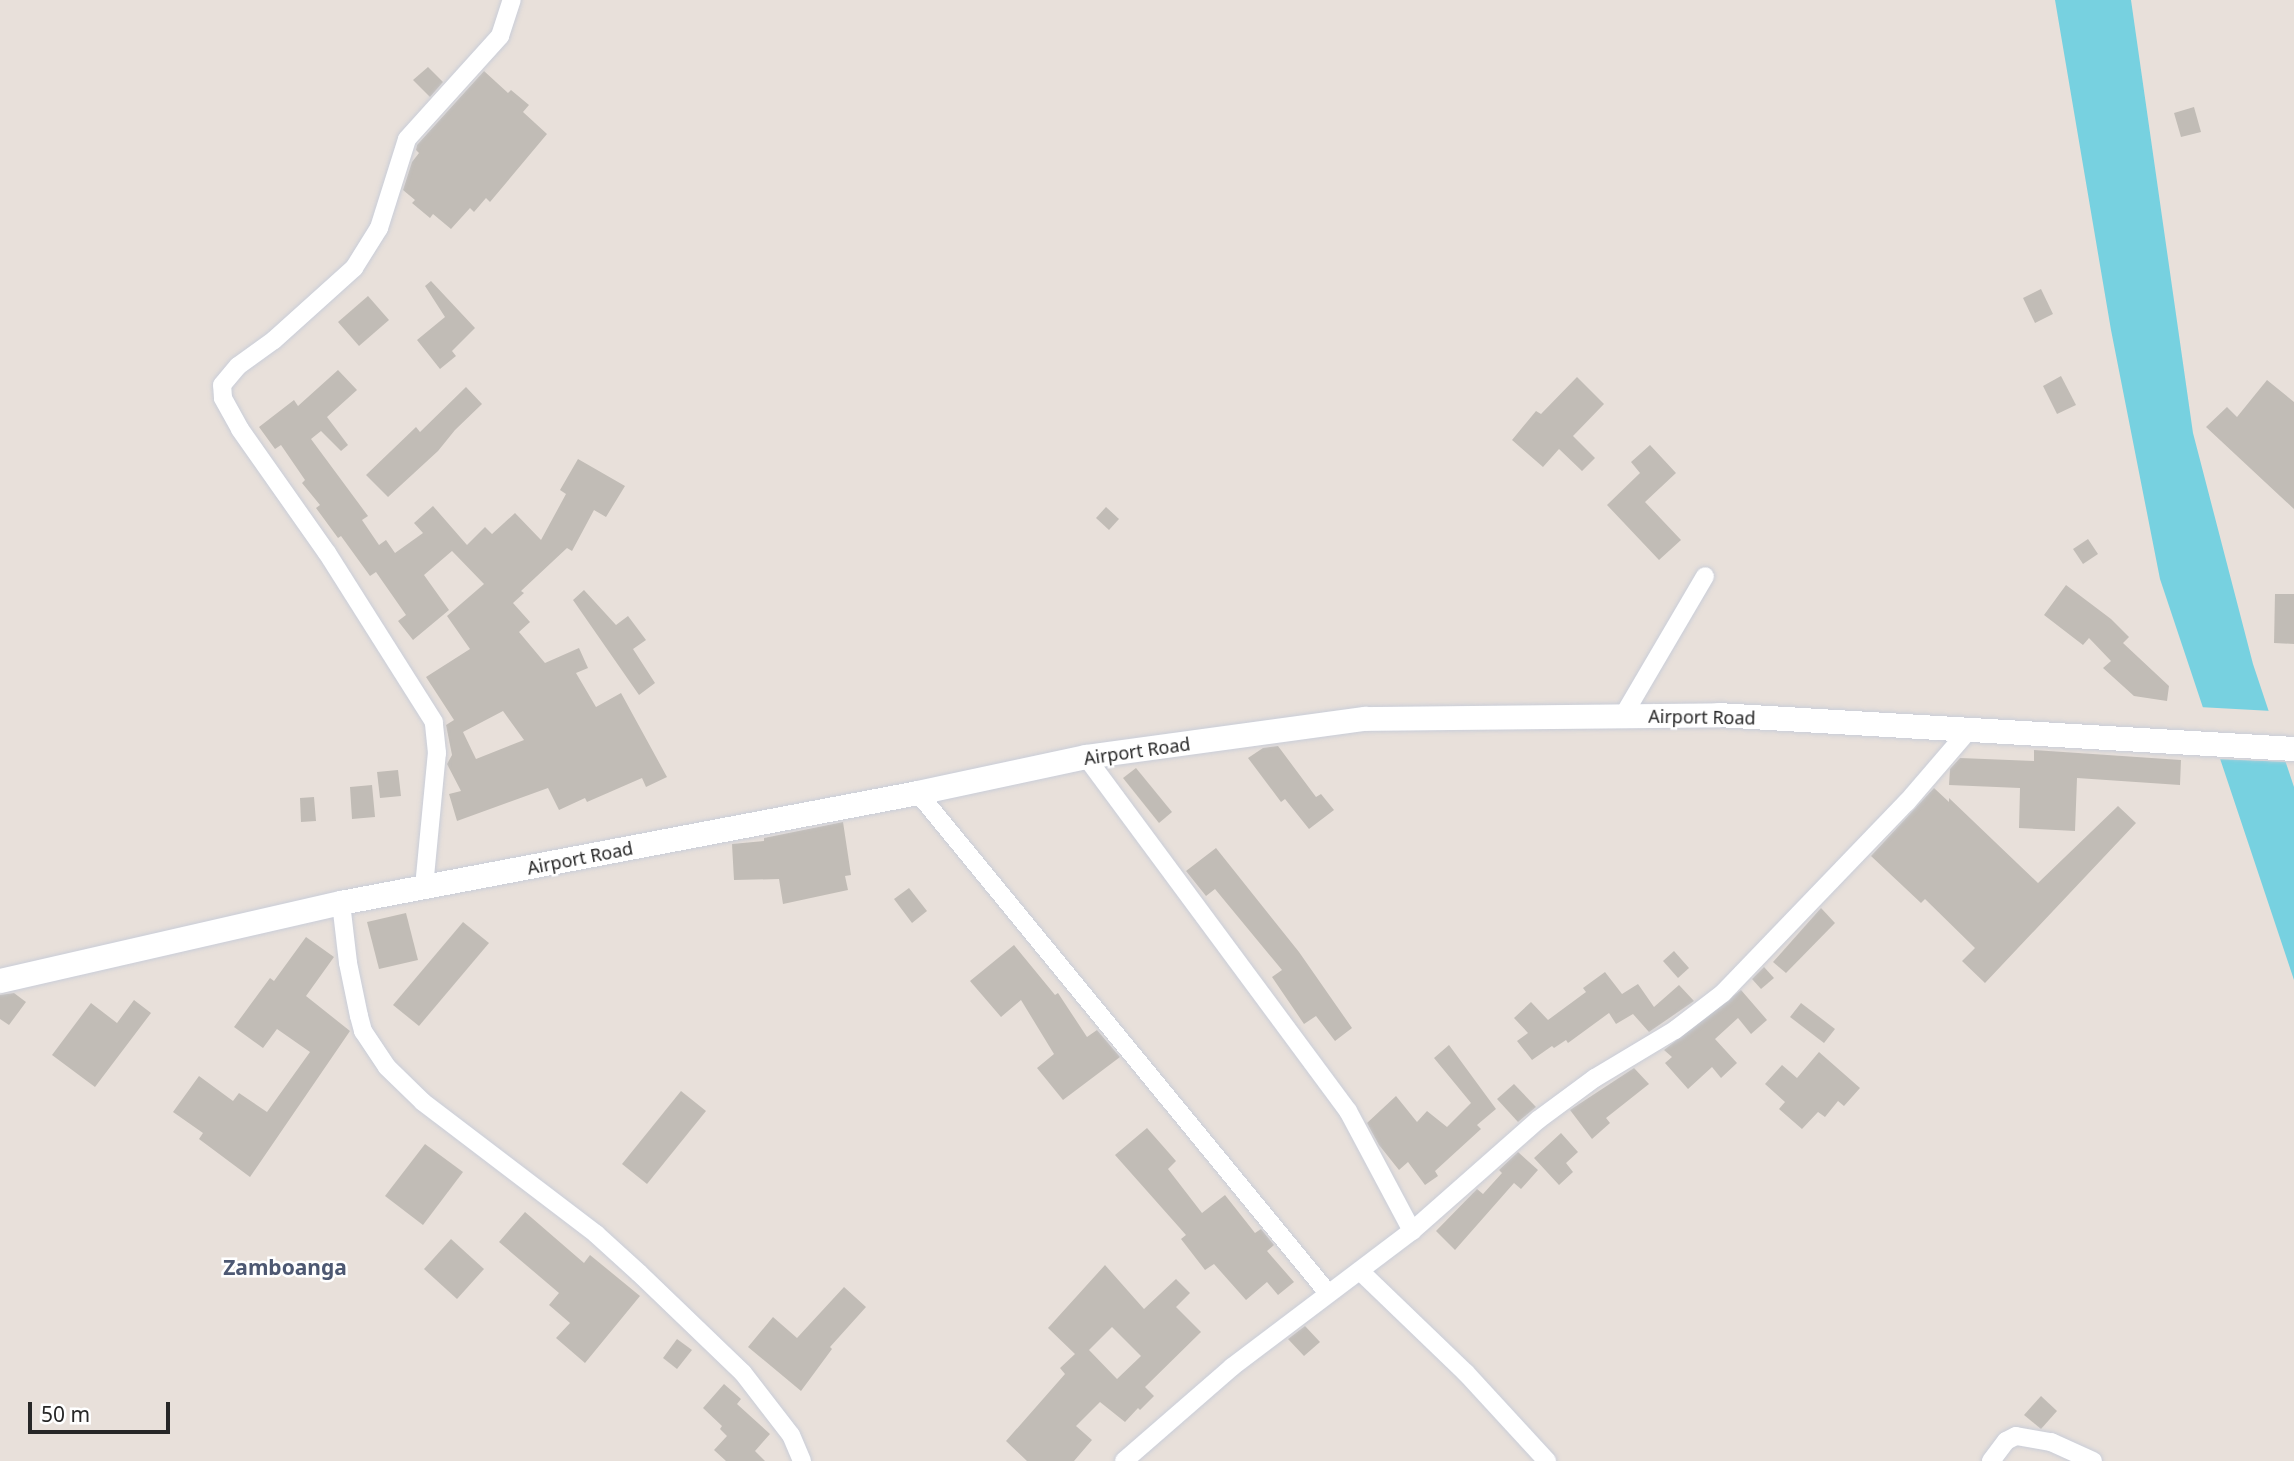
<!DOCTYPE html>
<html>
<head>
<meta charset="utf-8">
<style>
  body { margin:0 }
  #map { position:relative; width:2294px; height:1461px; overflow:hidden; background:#e8e0da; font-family:"Noto Sans",sans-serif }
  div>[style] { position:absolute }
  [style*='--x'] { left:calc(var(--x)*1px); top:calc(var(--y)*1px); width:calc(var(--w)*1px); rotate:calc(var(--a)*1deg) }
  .water>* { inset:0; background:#77d1e0 }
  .pier>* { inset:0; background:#e8e0da }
  .building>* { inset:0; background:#c1bcb6 }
  .roads { filter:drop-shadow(0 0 2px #c9cdd8) drop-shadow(0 0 2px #c9cdd8) }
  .street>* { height:18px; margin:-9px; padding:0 9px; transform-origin:9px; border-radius:9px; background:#fff }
  .secondary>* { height:24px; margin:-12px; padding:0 12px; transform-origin:12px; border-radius:12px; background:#fff }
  span { translate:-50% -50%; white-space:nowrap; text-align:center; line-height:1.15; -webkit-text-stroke:5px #fff; paint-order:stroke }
  .street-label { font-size:18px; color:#272727 }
  .quarter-label { font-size:21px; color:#4d5872; font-weight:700 }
  .scale { position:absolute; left:28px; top:1402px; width:142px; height:32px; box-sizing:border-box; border:4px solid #272727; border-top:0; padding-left:9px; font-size:21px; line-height:24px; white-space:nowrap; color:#272727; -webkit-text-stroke:5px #fff; paint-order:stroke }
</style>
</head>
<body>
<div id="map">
  <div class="water">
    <div style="clip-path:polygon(2055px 0,2131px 0,2193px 433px,2253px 664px,2294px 787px,2294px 980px,2160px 579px,2111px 330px)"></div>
  </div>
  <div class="pier">
    <div style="clip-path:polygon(2199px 707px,2272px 711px,2289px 762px,2216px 759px)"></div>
  </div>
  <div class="building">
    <div style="clip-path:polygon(428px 67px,443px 82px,430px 97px,413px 80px)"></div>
    <div style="clip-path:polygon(484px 71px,508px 93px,511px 90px,529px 105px,523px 112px,547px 134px,490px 202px,486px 198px,474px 212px,470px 208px,451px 229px,433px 214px,430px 218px,412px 203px,415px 200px,403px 190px,412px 162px,419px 153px,416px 150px,417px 145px)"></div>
    <div style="clip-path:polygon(2194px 107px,2201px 132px,2181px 137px,2174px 113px)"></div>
    <div style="clip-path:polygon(431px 281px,475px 328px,452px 351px,456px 356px,440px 369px,417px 340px,445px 317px,425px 286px)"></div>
    <div style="clip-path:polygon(2041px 289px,2053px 314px,2035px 323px,2023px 298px)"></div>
    <div style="clip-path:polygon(368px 296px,389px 320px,359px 346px,338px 322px)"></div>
    <div style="clip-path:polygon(evenodd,338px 370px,357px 390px,327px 417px,348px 445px,341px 451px,321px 431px,311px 439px,368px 516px,362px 520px,379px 545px,386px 540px,395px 553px,423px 533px,414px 523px,433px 506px,467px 545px,485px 527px,492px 534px,515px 513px,541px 540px,566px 494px,560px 490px,578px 459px,625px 486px,606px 517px,594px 510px,572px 551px,567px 548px,521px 591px,524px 593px,513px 603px,530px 622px,519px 632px,545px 663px,579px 648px,588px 668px,576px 673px,596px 707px,621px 693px,667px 777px,646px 787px,642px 778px,587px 802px,585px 798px,559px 810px,548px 788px,457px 821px,449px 794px,461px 791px,447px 764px,452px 755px,446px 725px,454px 720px,426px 677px,470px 649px,447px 616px,484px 584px,452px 551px,424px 575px,449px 610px,413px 640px,398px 621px,406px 615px,376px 572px,370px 576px,341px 536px,338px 538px,316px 508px,320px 505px,302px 483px,305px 480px,281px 445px,275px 449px,259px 427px,294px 400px,298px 406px,338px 370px,503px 711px,524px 740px,476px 759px,463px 732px,503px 711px)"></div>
    <div style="clip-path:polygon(2061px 376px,2076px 405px,2057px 414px,2043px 386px)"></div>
    <div style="clip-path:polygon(1577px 377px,1604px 404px,1573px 436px,1595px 458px,1582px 471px,1559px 449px,1543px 467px,1512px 440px,1536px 411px,1541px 414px)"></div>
    <div style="clip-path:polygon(2267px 380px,2294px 402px,2294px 509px,2206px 427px,2227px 407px,2237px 417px)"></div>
    <div style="clip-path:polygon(466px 387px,482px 404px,455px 430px,438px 451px,388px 497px,366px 475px,416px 427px,420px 432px)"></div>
    <div style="clip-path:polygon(1650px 445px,1676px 473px,1645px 502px,1681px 540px,1659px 560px,1607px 505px,1640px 473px,1631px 462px)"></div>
    <div style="clip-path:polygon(1106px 507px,1119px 519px,1109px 530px,1096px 518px)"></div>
    <div style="clip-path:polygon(2088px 539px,2098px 554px,2083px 564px,2073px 549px)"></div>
    <div style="clip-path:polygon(2066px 585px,2111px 619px,2129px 637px,2123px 643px,2169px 686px,2167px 701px,2134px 696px,2103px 668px,2111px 661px,2089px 638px,2083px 645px,2044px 615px)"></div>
    <div style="clip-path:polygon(584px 590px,616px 625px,628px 616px,646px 640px,633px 649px,655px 683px,639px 695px,573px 600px)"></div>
    <div style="clip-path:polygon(2275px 594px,2294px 594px,2294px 644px,2274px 643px)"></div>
    <div style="clip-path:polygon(1278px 746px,1316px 797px,1321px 794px,1334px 810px,1309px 829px,1285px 799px,1281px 802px,1248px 758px,1263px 748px)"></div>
    <div style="clip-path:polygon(2034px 750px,2181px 760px,2180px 785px,2077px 778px,2075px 831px,2019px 828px,2020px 788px,1949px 785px,1950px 769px,1960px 758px,2034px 761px)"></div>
    <div style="clip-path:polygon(1136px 768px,1172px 812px,1159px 823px,1123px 778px)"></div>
    <div style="clip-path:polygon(398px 770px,401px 796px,380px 798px,377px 772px)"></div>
    <div style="clip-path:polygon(372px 785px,375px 817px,352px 819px,350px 787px)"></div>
    <div style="clip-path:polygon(1934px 788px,1949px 802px,1949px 798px,2038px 883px,2118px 806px,2136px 823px,1985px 983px,1962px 961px,1975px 948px,1925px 899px,1921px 903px,1871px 856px)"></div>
    <div style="clip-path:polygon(314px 797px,316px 821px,301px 822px,300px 798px)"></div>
    <div style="clip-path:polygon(843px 822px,851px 875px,845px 876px,848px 890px,783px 904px,779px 879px,734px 880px,732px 844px,764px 841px,764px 838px)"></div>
    <div style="clip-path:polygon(1216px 848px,1299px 952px,1352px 1028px,1335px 1041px,1316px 1016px,1304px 1024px,1272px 977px,1282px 970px,1215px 889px,1206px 896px,1186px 871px)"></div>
    <div style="clip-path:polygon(909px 888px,927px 911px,912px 923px,894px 899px)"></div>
    <div style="clip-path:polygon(1821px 908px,1835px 923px,1786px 973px,1773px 962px)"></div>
    <div style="clip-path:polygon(406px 913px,418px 960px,379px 969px,367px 922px)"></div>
    <div style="clip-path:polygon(463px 922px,489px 943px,419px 1026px,393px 1005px)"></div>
    <div style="clip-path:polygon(306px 937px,334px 957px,306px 996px,350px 1031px,250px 1177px,199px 1139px,203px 1133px,173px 1112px,199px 1076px,233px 1101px,239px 1093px,267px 1112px,310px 1052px,277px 1029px,263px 1048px,234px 1027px,270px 978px,274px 981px)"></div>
    <div style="clip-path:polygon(1014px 945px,1055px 995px,1058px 993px,1087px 1037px,1097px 1030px,1120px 1057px,1063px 1100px,1037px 1068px,1054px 1054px,1021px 1000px,1001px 1017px,970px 981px)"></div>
    <div style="clip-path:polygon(1674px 951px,1689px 968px,1678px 978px,1663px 961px)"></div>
    <div style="clip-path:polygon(1764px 967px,1774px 978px,1761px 989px,1752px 979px)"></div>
    <div style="clip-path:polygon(1605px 972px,1622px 994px,1638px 984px,1654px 1007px,1679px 985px,1694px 1001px,1649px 1032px,1633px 1014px,1616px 1024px,1609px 1013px,1568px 1043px,1566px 1040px,1554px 1048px,1552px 1046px,1532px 1060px,1517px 1041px,1528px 1033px,1514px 1018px,1531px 1002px,1548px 1020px,1586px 992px,1583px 988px)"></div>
    <div style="clip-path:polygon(1741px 990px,1767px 1020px,1751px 1034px,1738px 1018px,1715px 1039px,1737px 1063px,1721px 1078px,1712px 1067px,1688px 1089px,1665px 1063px,1672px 1057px,1664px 1050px)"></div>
    <div style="clip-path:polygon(14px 993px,26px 1002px,9px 1025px,0 1019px,0 995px)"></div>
    <div style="clip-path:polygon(134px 1000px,151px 1013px,95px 1087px,52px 1055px,91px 1003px,117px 1023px)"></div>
    <div style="clip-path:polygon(1801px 1003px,1835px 1029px,1824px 1043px,1790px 1017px)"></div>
    <div style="clip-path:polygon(1449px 1045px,1496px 1109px,1477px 1125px,1481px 1129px,1435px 1171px,1438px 1176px,1425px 1185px,1408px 1162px,1399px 1170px,1379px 1145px,1367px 1123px,1396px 1096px,1417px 1122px,1427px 1111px,1447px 1127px,1471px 1103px,1434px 1058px)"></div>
    <div style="clip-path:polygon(1819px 1052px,1860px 1088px,1844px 1106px,1838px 1101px,1825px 1117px,1818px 1112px,1802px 1129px,1779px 1109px,1785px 1102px,1765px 1084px,1782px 1065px,1797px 1078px)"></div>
    <div style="clip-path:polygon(1634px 1068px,1649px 1084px,1606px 1118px,1610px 1123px,1592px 1139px,1570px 1110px)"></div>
    <div style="clip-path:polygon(1514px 1084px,1536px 1107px,1518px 1122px,1497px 1099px)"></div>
    <div style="clip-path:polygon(681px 1091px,706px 1111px,647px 1184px,622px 1164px)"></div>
    <div style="clip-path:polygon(1147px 1128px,1176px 1161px,1168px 1169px,1202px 1213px,1225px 1195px,1255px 1233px,1261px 1229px,1274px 1245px,1267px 1251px,1294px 1282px,1278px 1295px,1267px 1282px,1246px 1300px,1214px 1264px,1205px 1270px,1181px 1239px,1186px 1235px,1115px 1155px)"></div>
    <div style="clip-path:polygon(1561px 1133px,1578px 1152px,1566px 1163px,1573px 1172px,1559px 1185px,1534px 1158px)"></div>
    <div style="clip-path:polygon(425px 1144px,463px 1172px,423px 1225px,385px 1196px)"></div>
    <div style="clip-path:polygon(1518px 1152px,1538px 1170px,1521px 1189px,1514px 1183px,1455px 1250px,1436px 1231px,1477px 1189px,1483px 1194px,1502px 1173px,1499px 1170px)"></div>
    <div style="clip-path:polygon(525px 1212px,584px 1263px,590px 1255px,640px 1296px,585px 1363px,556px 1338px,570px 1323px,549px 1305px,559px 1293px,499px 1242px)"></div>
    <div style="clip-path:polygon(451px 1239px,484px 1269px,457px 1299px,424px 1269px)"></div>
    <div style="clip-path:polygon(evenodd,1105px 1265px,1144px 1309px,1176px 1279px,1190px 1293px,1176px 1307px,1201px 1332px,1145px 1387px,1154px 1396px,1140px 1410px,1138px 1408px,1125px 1422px,1100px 1402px,1076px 1426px,1092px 1440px,1074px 1461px,1027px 1461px,1006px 1441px,1065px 1374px,1060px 1368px,1075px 1354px,1048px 1328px,1105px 1265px,1112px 1327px,1141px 1356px,1117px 1379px,1089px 1350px,1112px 1327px)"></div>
    <div style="clip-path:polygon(844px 1287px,866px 1307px,830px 1347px,832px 1349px,801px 1391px,748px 1347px,773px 1317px,797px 1338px)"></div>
    <div style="clip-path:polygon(1305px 1326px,1320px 1342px,1304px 1356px,1288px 1339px)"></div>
    <div style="clip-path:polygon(677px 1339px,692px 1350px,677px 1369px,663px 1358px)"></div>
    <div style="clip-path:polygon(724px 1384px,741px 1399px,737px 1404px,770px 1434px,755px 1451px,765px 1461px,726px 1461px,714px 1450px,727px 1436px,720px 1429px,722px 1426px,703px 1408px)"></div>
    <div style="clip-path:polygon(2041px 1396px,2057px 1411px,2041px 1429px,2024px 1415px)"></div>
  </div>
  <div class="roads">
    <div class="street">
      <div style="--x:1623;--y:716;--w:162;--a:-59.6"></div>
      <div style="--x:1086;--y:757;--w:440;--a:53.5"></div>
      <div style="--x:1348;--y:1111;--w:136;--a:61.9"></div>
      <div style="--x:918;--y:793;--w:647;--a:50.65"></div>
      <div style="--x:424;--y:887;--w:135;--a:-84.5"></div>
      <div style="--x:437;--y:753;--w:31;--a:-96"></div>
      <div style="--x:434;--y:722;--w:200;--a:-122.3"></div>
      <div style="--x:327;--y:553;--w:151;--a:-125.1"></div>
      <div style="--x:240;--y:429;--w:35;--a:-119"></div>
      <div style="--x:223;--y:398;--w:13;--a:-94"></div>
      <div style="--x:222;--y:385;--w:25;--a:-50"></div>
      <div style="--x:238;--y:366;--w:44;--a:-35.8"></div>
      <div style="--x:274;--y:340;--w:108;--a:-42"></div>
      <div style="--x:354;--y:268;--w:47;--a:-58"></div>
      <div style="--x:379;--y:228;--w:93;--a:-72.5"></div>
      <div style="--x:407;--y:139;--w:139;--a:-47.9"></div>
      <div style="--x:500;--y:36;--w:38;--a:-72"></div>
      <div style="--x:341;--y:903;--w:60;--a:83.3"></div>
      <div style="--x:348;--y:963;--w:54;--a:78.3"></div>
      <div style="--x:359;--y:1016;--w:16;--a:75"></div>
      <div style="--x:363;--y:1031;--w:43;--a:56.3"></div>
      <div style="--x:387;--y:1067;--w:50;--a:44.2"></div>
      <div style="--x:423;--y:1102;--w:218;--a:37.3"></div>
      <div style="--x:596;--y:1234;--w:58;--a:42.2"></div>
      <div style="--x:639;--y:1273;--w:144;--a:43.9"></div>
      <div style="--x:743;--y:1373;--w:78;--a:52.3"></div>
      <div style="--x:791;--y:1435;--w:28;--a:67"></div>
      <div style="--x:1361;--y:1272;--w:146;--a:43.9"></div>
      <div style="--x:1466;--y:1373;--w:120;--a:47.4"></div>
      <div style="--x:1124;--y:1461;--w:143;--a:-41"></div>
      <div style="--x:1232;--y:1367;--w:226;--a:-37.1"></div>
      <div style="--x:1412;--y:1231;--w:168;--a:-41.4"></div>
      <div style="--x:1538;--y:1120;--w:71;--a:-36.4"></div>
      <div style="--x:1595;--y:1078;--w:93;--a:-31"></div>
      <div style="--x:1675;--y:1030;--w:61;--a:-37.6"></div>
      <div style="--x:1723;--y:993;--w:265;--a:-46.1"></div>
      <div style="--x:1907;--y:802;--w:94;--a:-49.3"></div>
      <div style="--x:1991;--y:1461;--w:25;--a:-53"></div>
      <div style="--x:2006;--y:1441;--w:11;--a:-27"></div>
      <div style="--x:2016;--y:1436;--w:36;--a:10"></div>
      <div style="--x:2051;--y:1442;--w:46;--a:24.3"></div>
    </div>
    <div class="secondary">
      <div style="--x:0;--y:981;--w:350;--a:-12.9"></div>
      <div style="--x:341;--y:903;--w:587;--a:-10.79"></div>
      <div style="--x:918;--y:793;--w:172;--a:-12.1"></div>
      <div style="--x:1086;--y:757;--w:282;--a:-7.8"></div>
      <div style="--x:1365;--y:719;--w:353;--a:-0.6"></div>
      <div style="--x:1718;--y:715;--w:577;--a:3.38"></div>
    </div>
  </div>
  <div class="street-label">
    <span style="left:1702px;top:717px;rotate:1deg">Airport Road</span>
    <span style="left:1137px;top:751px;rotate:-8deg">Airport Road</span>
    <span style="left:580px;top:858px;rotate:-11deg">Airport Road</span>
  </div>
  <div class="quarter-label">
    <span style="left:285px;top:1267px">Zamboanga</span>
  </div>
  <div class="scale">50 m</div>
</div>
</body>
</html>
